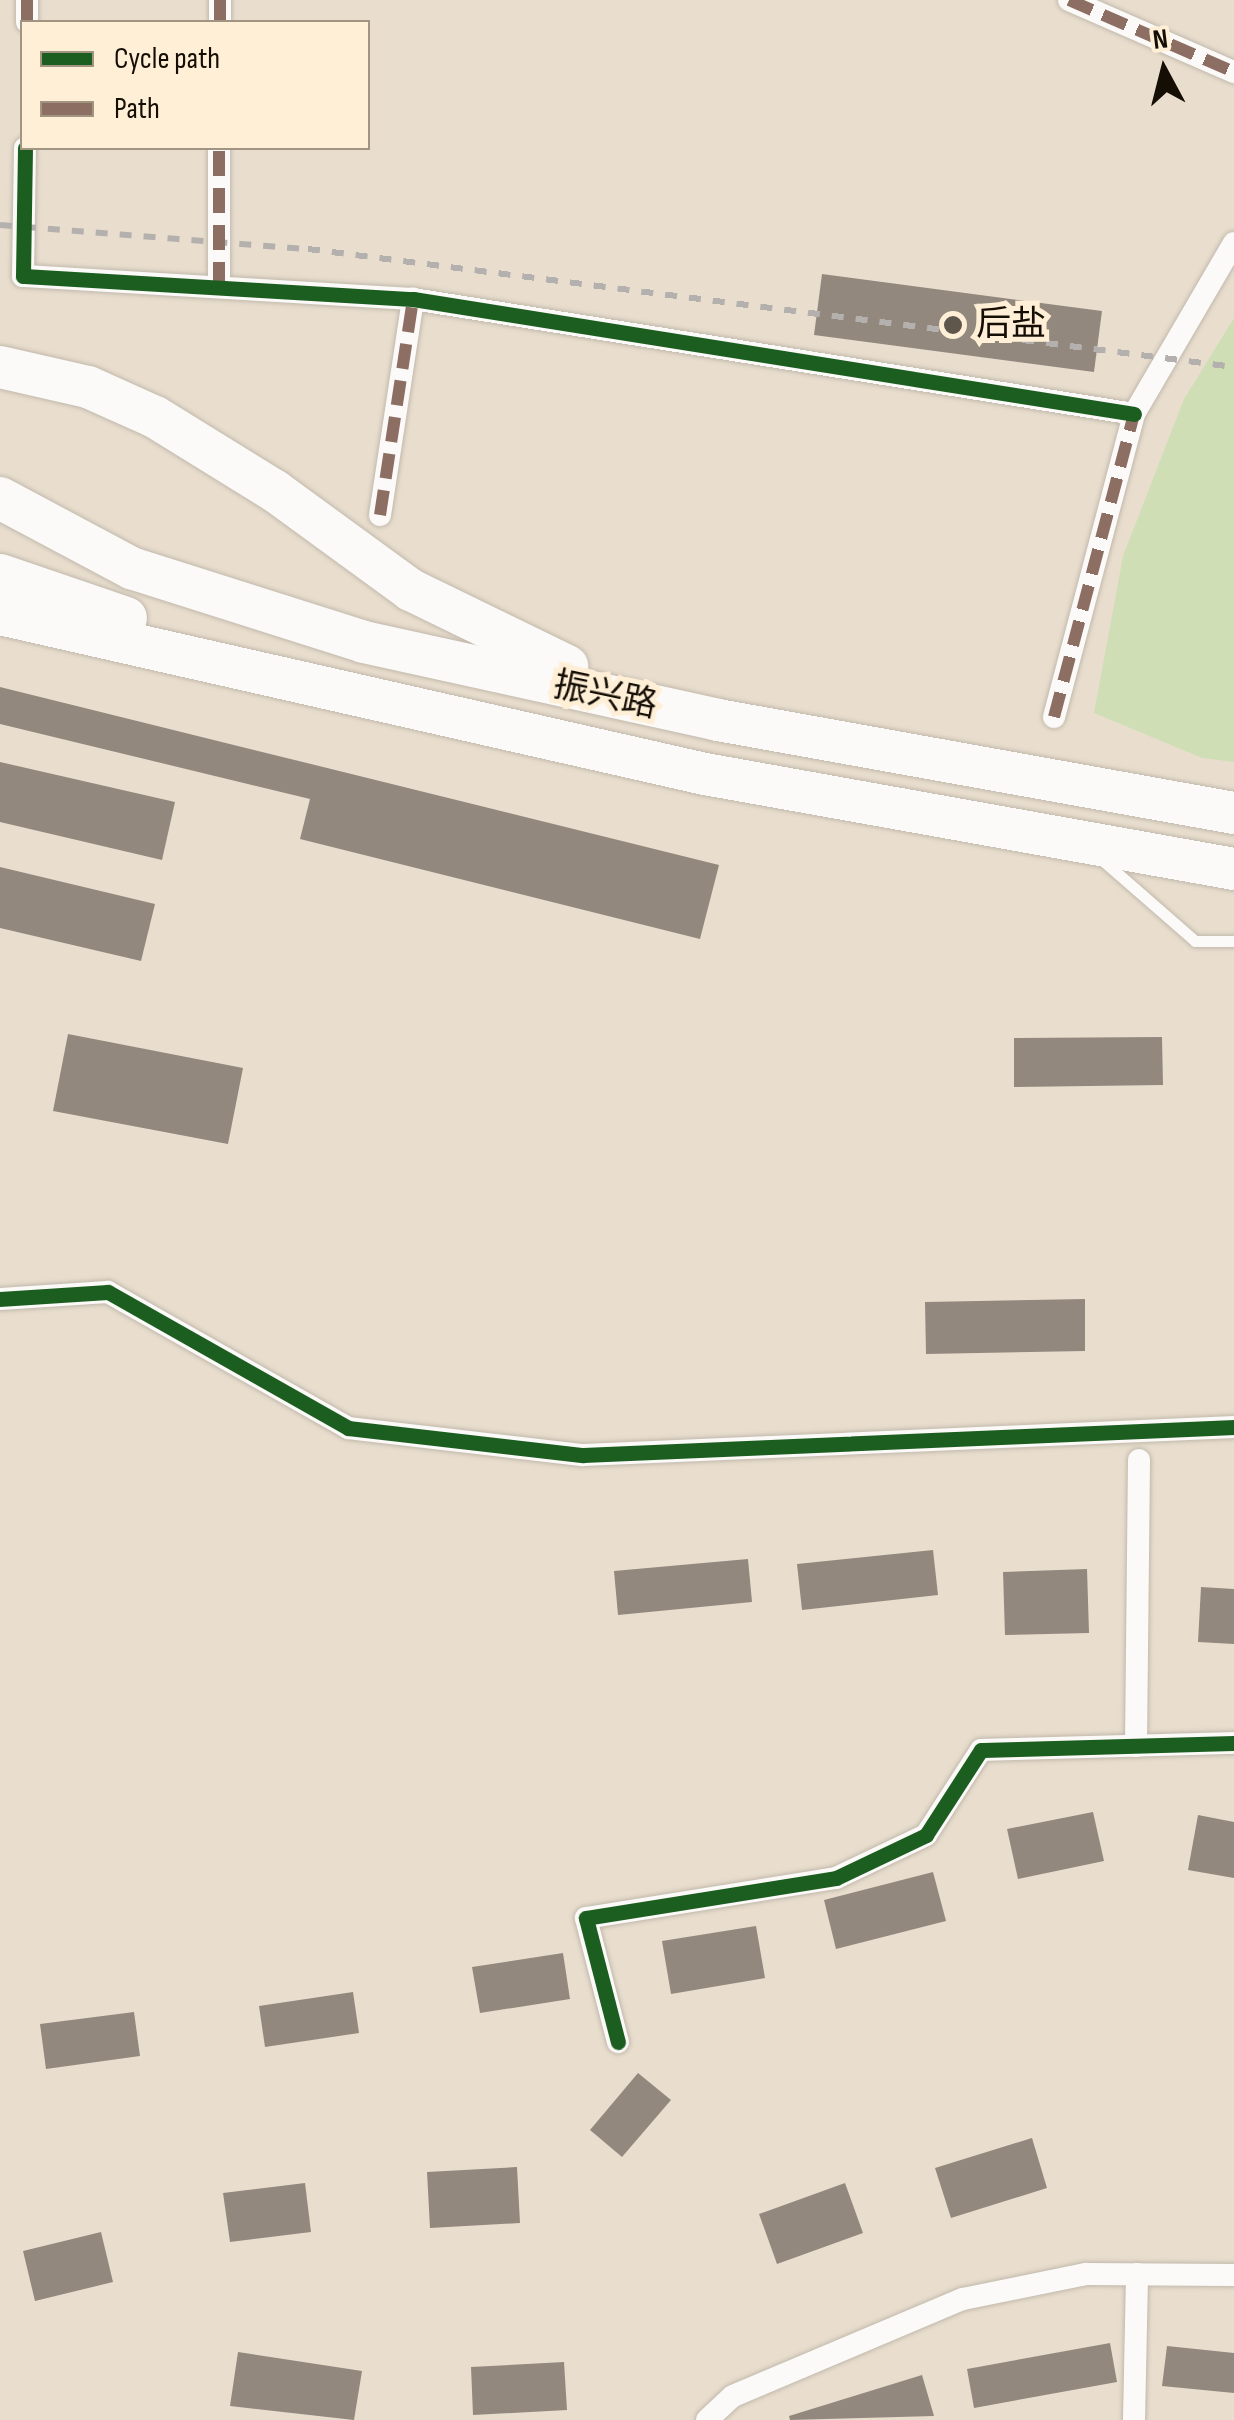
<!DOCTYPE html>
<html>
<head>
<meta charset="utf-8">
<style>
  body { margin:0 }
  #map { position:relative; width:1234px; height:2420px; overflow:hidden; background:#e9dece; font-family:"Sofia Sans Condensed","Noto Sans SC",sans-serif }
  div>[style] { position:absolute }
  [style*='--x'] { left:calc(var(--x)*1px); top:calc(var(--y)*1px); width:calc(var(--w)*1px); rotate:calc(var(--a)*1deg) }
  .green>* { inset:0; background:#d0deb6 }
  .building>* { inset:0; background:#92887e }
  .roads { filter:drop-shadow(0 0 2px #c1b9ac) drop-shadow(0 0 2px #c1b9ac) }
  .lane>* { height:11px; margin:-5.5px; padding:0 5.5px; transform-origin:5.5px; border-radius:5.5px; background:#fcfaf8 }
  .street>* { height:22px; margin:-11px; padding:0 11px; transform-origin:11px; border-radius:11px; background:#fcfaf8 }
  .highway>* { height:42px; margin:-21px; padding:0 21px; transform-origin:21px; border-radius:21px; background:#fcfaf8 }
  .rail>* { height:6px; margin-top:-3px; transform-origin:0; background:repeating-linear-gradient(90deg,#b3b0ad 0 12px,transparent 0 24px) }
  .quiet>* { height:12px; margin-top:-6px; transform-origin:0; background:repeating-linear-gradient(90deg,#8d6e63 0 25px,transparent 0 37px) }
  .cycleway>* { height:15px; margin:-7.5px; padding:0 7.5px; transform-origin:7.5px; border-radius:7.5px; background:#1b5e20 }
  .dots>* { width:28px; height:28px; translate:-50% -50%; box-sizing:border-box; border:5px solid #ffefd6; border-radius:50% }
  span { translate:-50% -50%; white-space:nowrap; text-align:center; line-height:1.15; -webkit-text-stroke:10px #ffefd6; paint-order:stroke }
  .poi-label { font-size:35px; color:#150e05 }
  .left { translate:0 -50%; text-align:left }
  .street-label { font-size:35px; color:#150e05 }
  .legend { position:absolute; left:20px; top:20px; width:350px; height:130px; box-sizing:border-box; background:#ffefd6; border:2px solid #a19582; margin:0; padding:12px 18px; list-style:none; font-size:30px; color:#150e05 }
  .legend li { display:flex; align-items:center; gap:20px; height:50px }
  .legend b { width:50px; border:2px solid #a19582 }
  .north { position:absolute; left:1114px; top:20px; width:100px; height:100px; -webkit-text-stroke:8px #ffefd6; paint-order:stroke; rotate:353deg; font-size:28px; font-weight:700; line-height:40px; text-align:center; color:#150e05 }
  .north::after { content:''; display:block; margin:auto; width:35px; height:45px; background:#150e05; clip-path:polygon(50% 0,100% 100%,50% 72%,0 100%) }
</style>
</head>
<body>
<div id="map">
  <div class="green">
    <div style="clip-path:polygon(1234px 318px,1234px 762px,1202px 758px,1094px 713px,1123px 556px,1184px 399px)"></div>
  </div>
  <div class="building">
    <div style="clip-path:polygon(822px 274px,1102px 311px,1094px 372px,814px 335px)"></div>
    <div style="clip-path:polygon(0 687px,719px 865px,700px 939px,300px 839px,310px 799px,0 724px)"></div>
    <div style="clip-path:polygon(0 762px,175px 802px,162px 860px,0 822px)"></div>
    <div style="clip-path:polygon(0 867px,155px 904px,141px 961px,0 928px)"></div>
    <div style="clip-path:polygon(68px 1034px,243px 1068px,228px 1144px,53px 1111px)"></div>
    <div style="clip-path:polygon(1162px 1037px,1163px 1085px,1014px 1087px,1014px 1038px)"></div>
    <div style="clip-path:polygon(1085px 1299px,1085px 1351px,926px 1354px,925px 1302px)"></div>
    <div style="clip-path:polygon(933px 1550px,938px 1595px,802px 1610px,797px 1564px)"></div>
    <div style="clip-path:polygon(748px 1559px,752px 1602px,618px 1615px,614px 1571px)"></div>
    <div style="clip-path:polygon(1087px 1569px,1089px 1633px,1005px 1635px,1003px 1572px)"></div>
    <div style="clip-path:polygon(1201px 1587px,1234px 1589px,1234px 1644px,1198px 1642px)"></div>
    <div style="clip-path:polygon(1093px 1812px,1104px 1861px,1018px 1879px,1007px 1829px)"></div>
    <div style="clip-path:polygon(1198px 1815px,1234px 1822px,1234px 1878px,1188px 1870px)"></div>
    <div style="clip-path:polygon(933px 1872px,946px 1921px,836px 1949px,824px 1900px)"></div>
    <div style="clip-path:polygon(756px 1926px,765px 1978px,671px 1994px,662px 1941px)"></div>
    <div style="clip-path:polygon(563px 1953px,570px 1999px,480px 2013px,472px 1967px)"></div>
    <div style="clip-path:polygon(353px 1992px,359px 2033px,265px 2047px,259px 2006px)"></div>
    <div style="clip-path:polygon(134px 2012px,140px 2056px,46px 2069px,40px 2024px)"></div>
    <div style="clip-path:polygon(638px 2073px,671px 2100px,622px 2157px,590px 2130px)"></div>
    <div style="clip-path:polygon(1032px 2138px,1047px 2188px,951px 2218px,935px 2168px)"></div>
    <div style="clip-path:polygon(517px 2167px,520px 2223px,430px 2228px,427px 2172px)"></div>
    <div style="clip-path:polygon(305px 2183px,311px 2232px,230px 2242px,223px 2193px)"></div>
    <div style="clip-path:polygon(845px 2183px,863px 2233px,777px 2264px,759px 2214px)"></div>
    <div style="clip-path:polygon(101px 2232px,113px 2282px,35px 2301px,23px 2251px)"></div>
    <div style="clip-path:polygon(1110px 2343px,1117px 2382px,974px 2408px,967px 2369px)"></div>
    <div style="clip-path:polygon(1167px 2346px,1234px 2353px,1234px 2393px,1162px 2386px)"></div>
    <div style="clip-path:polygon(238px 2352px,362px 2371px,354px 2420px,230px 2406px)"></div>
    <div style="clip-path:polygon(564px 2362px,567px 2410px,473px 2415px,471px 2367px)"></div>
    <div style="clip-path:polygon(922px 2375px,934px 2416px,790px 2420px,789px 2416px)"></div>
  </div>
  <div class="roads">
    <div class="lane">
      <div style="--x:1100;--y:858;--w:126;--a:41.1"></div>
      <div style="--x:1195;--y:941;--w:39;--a:0"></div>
    </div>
    <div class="street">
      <div style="--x:1069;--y:0;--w:180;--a:23.6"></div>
      <div style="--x:27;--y:22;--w:22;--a:-90"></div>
      <div style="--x:220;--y:22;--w:22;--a:-90"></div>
      <div style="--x:25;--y:148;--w:128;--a:90.9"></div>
      <div style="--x:23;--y:276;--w:391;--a:3.4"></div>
      <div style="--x:413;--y:299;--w:730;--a:9.06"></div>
      <div style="--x:219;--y:287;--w:139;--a:-90"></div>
      <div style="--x:380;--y:515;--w:219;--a:-81.3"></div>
      <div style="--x:1054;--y:717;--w:313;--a:-75.2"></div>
      <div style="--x:1134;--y:414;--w:198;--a:-59.7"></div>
      <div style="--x:0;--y:1299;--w:108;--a:-3.7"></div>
      <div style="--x:108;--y:1292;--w:276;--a:29.5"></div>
      <div style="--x:348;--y:1428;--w:237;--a:6.6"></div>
      <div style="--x:583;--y:1455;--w:652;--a:-2.46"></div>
      <div style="--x:1136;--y:1746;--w:286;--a:-89.4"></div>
      <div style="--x:618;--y:2042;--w:128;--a:-104.5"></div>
      <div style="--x:586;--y:1918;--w:253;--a:-9.1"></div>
      <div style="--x:836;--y:1878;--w:100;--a:-25.5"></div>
      <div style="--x:926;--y:1835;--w:101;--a:-57.1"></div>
      <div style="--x:981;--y:1750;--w:253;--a:-1.6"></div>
      <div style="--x:707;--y:2420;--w:35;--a:-43"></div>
      <div style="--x:733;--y:2396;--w:250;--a:-22.9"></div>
      <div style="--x:963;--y:2299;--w:126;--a:-11.5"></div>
      <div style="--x:1086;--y:2274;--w:148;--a:0.4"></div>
      <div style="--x:1134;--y:2420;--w:146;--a:-88.8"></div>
    </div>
    <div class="highway">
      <div style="--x:0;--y:367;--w:90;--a:12.8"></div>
      <div style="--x:88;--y:387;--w:73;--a:24.1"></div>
      <div style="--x:155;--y:417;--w:141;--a:31.7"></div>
      <div style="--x:275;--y:491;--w:168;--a:36.1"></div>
      <div style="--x:411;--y:590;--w:174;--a:26"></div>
      <div style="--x:0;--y:498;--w:149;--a:28.1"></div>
      <div style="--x:131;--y:568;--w:244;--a:17.6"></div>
      <div style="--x:364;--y:642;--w:362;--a:12.4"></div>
      <div style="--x:718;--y:720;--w:524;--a:10.22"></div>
      <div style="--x:0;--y:575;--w:133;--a:18.8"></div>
      <div style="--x:0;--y:614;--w:723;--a:12.79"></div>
      <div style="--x:705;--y:774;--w:537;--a:10.18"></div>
    </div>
  </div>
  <div class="rail">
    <div style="--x:0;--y:225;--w:309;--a:4.5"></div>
    <div style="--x:308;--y:249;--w:933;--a:7.26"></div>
  </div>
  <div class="quiet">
    <div style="--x:1069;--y:0;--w:180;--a:23.6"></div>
    <div style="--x:27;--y:22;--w:22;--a:-90"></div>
    <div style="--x:220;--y:22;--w:22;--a:-90"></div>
    <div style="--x:219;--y:287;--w:139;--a:-90"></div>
    <div style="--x:380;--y:515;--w:219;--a:-81.3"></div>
    <div style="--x:1054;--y:717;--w:313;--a:-75.2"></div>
    <div style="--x:1134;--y:414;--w:8;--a:-166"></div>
  </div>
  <div class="cycleway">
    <div style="--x:25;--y:148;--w:128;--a:90.9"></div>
    <div style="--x:23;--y:276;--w:391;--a:3.4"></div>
    <div style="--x:413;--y:299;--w:730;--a:9.06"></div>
    <div style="--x:0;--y:1299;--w:108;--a:-3.7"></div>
    <div style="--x:108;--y:1292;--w:276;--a:29.5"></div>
    <div style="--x:348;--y:1428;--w:237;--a:6.6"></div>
    <div style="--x:583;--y:1455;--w:652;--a:-2.46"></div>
    <div style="--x:618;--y:2042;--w:128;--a:-104.5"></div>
    <div style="--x:586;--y:1918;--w:253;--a:-9.1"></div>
    <div style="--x:836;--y:1878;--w:100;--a:-25.5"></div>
    <div style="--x:926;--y:1835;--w:101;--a:-57.1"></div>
    <div style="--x:981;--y:1750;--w:253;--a:-1.6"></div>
  </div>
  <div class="dots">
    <div style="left:953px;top:325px;background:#5f574b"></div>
  </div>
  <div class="poi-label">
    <span class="left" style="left:976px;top:325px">后盐</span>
  </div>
  <div class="street-label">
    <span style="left:605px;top:696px;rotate:12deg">振兴路</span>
  </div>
  <ul class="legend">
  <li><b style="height:12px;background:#1b5e20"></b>Cycle path</li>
  <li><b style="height:12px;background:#8d6e63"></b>Path</li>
  </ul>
  <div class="north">N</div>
</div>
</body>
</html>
